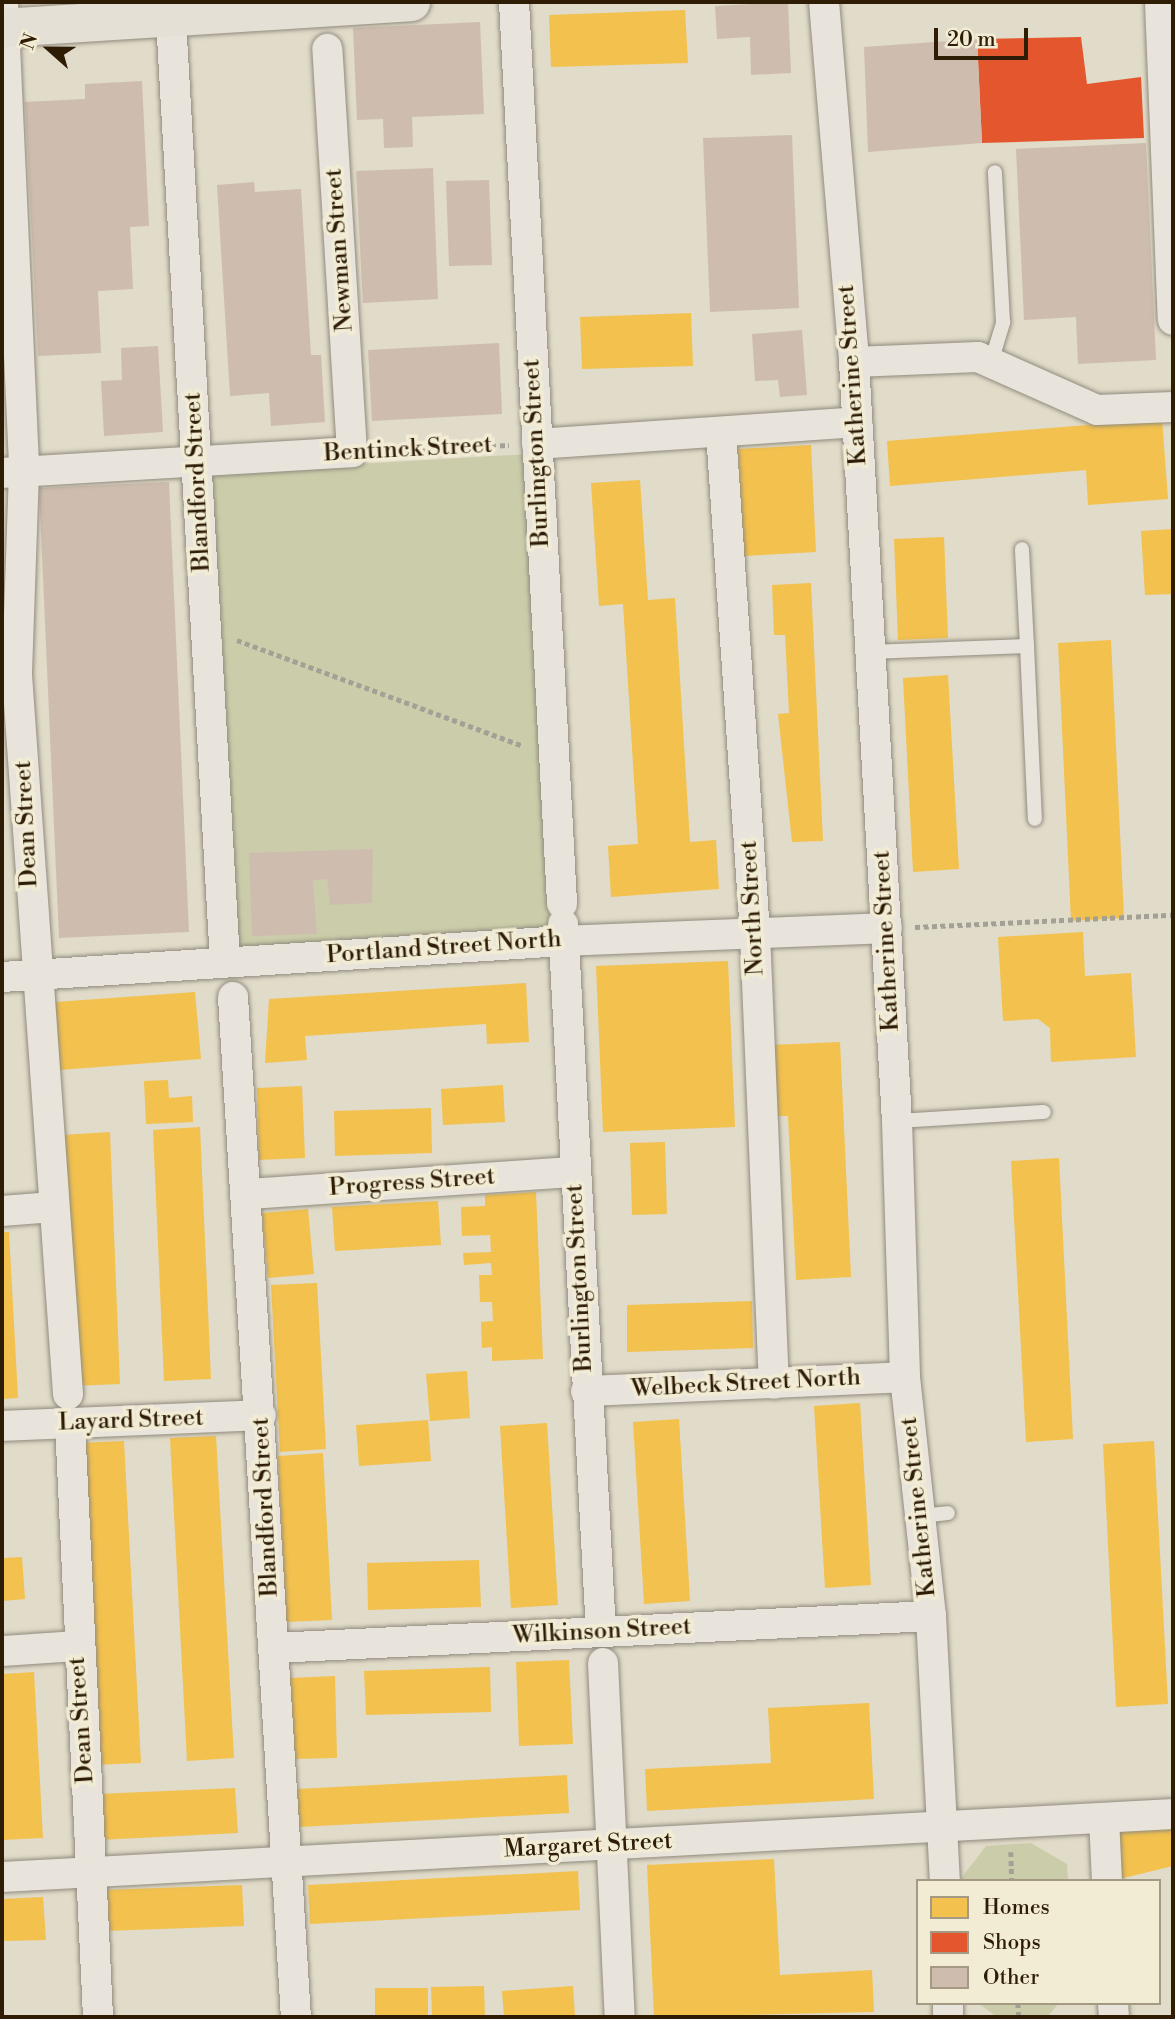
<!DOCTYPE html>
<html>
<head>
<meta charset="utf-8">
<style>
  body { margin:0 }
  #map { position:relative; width:1175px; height:2019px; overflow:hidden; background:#e1dbc9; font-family:"Libre Bodoni",serif }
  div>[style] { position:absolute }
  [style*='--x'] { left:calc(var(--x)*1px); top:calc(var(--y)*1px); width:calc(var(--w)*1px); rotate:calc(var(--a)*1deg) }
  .green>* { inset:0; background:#cbcdaa }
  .homes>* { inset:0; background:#f2c14e }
  .shops>* { inset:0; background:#e4572e }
  .building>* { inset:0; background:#cebdaf }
  .path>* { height:4.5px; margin-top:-2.25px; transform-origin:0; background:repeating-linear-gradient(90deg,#a4a096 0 5px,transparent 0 8.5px) }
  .roads { filter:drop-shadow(0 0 2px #918b7e) drop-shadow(0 0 2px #918b7e) }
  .lane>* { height:14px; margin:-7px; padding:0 7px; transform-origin:7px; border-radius:7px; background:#e8e4db }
  .street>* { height:30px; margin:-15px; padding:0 15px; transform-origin:15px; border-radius:15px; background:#e8e4db }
  .highway>* { height:38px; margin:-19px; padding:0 19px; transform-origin:19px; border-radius:19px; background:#e4e0d5 }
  span { translate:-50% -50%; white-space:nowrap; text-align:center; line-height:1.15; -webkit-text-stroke:7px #f2ecd5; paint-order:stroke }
  .street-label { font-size:24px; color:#2e1c05 }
  .frame { position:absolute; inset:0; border:4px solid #2e1c05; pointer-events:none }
  .legend { position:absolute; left:916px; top:1879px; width:245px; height:126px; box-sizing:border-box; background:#f2ecd5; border:2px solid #a49982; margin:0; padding:9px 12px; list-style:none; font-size:21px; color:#2e1c05 }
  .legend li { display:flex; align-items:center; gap:14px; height:35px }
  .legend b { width:35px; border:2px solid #a49982 }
  .north { position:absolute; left:14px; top:14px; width:70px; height:70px; -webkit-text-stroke:5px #f2ecd5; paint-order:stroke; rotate:291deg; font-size:19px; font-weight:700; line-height:28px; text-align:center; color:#2e1c05 }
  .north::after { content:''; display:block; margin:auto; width:24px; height:32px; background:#2e1c05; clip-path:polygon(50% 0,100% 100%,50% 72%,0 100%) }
  .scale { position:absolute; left:934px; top:28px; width:94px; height:32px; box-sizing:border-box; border:4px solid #2e1c05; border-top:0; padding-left:9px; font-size:21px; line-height:24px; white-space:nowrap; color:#2e1c05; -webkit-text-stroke:5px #f2ecd5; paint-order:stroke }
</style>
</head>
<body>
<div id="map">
  <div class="green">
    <div style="clip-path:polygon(528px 454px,555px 942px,233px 954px,208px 473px)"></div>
    <div style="clip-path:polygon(1031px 1843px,1067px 1864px,1068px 1881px,959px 1881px,986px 1846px)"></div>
    <div style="clip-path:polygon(978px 2003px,1059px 2003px,1048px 2016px,1031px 2017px,997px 2017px)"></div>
  </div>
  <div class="homes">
    <div style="clip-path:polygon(685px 10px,688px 63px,551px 67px,549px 15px)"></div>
    <div style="clip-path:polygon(691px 313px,693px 366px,582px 369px,580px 317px)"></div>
    <div style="clip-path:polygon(1162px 419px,1168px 499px,1088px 505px,1086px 470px,890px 486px,887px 441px)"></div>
    <div style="clip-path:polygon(811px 445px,816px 552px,744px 556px,738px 449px)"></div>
    <div style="clip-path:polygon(640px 480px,648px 600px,675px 598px,690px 842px,716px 840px,719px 889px,611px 897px,608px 846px,638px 844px,623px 604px,599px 606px,591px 483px)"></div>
    <div style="clip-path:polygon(1173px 529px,1173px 594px,1145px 595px,1141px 531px)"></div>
    <div style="clip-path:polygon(944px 537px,948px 638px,898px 640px,894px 539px)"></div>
    <div style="clip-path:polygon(811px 583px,823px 841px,792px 842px,778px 714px,789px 713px,785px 635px,774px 635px,772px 585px)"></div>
    <div style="clip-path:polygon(1111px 640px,1124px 918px,1071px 921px,1058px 643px)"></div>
    <div style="clip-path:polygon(948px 675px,959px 869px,913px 872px,903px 678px)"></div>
    <div style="clip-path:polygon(1083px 932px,1085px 976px,1131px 973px,1136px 1057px,1051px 1062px,1050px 1028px,1038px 1019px,1003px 1021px,998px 937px)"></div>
    <div style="clip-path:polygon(728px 961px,735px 1127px,603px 1132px,596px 966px)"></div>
    <div style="clip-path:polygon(526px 983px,529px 1042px,487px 1044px,486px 1024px,305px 1036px,307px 1060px,265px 1063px,269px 999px)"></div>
    <div style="clip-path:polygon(195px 992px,201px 1059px,60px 1070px,55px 1002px)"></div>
    <div style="clip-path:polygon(840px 1042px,851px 1277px,796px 1280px,788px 1116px,775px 1116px,771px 1045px)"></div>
    <div style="clip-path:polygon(168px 1080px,169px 1098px,192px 1096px,193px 1122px,146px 1124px,144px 1081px)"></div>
    <div style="clip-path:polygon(503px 1085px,505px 1122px,443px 1125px,441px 1089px)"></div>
    <div style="clip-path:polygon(302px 1086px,305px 1158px,259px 1160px,257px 1088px)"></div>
    <div style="clip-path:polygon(431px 1108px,432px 1153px,335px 1156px,334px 1111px)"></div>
    <div style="clip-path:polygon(200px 1127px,211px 1379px,164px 1381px,153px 1130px)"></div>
    <div style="clip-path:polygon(110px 1132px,120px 1384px,73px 1386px,63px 1135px)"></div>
    <div style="clip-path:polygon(665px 1142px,667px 1214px,632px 1215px,630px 1143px)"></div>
    <div style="clip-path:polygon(1059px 1158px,1073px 1439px,1026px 1442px,1011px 1161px)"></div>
    <div style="clip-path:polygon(536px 1192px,543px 1359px,492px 1361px,492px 1347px,482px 1348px,481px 1322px,493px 1321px,492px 1302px,480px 1302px,479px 1275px,492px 1275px,491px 1263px,464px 1265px,463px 1253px,491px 1252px,490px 1235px,462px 1236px,461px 1207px,485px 1206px,485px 1195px)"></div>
    <div style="clip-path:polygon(438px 1201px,441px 1245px,335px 1251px,332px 1207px)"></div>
    <div style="clip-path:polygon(308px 1209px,314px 1274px,268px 1278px,262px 1213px)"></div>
    <div style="clip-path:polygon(2px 1232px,9px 1232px,18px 1398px,2px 1399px)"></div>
    <div style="clip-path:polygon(317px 1283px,326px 1449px,280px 1452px,271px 1285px)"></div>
    <div style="clip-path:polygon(752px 1301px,753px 1348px,627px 1352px,627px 1305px)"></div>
    <div style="clip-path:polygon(467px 1371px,470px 1418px,430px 1421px,426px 1374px)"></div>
    <div style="clip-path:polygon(860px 1403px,871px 1585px,825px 1588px,814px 1406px)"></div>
    <div style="clip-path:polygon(679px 1419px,690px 1601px,644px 1604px,633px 1422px)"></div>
    <div style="clip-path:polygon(428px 1420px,431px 1461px,359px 1466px,356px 1425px)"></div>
    <div style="clip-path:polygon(547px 1423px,558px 1605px,511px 1608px,500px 1426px)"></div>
    <div style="clip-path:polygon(216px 1436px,234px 1758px,187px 1761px,170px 1438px)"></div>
    <div style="clip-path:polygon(124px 1441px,141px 1763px,94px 1765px,77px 1443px)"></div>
    <div style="clip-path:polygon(1154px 1441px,1168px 1704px,1116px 1707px,1103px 1444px)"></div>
    <div style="clip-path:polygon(323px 1453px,332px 1620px,286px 1622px,278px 1456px)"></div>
    <div style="clip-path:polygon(22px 1557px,25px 1599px,2px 1601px,2px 1558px)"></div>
    <div style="clip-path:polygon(479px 1560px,481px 1607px,368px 1610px,367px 1563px)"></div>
    <div style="clip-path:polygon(569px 1660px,573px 1744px,519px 1746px,516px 1662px)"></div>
    <div style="clip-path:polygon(490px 1667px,491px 1712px,366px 1715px,364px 1671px)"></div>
    <div style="clip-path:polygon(34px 1672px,43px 1838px,2px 1840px,2px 1674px)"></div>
    <div style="clip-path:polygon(335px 1676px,337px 1758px,291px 1759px,289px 1678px)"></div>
    <div style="clip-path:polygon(869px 1703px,874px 1799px,647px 1811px,645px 1769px,771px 1763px,768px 1708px)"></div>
    <div style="clip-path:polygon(567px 1775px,569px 1813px,299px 1827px,297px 1789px)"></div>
    <div style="clip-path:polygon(235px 1788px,238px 1833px,99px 1840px,97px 1794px)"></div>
    <div style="clip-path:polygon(1173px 1824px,1173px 1866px,1111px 1881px,1110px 1827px)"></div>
    <div style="clip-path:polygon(774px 1859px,780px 1975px,872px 1970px,874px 2012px,654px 2017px,647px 1865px)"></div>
    <div style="clip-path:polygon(578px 1871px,580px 1910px,310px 1924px,308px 1885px)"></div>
    <div style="clip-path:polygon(242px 1885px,244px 1926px,105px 1931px,103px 1890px)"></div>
    <div style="clip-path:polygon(43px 1897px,46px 1940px,2px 1941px,2px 1899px)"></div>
    <div style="clip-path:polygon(484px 1986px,485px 2017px,432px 2017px,431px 1987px)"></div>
    <div style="clip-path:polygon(573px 1986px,575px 2017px,504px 2017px,502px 1991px)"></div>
    <div style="clip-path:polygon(375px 1988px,428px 1988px,428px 2017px,375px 2017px)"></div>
  </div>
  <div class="shops">
    <div style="clip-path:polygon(1081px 37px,1087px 84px,1141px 77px,1144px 138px,982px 143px,977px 39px)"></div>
  </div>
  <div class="building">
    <div style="clip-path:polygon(788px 2px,791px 73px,751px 75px,750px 37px,717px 39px,715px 6px)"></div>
    <div style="clip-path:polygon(480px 22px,484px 114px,412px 117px,413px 147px,384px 148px,383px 119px,357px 120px,353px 28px)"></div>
    <div style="clip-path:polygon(977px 39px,982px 143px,868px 152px,864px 47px)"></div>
    <div style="clip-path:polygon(142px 81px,149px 226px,130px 227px,133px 289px,98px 291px,101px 353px,38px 356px,25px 102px,85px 99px,85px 84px)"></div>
    <div style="clip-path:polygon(792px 135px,799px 308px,710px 312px,703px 138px)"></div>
    <div style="clip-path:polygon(1146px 143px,1156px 360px,1078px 364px,1076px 317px,1024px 320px,1016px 149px)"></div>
    <div style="clip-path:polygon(433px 168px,438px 299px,363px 303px,356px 171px)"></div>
    <div style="clip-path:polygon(489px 180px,492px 265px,449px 266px,446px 181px)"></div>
    <div style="clip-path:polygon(254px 182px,255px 192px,301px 189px,311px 355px,321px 355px,325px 422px,271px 426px,269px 393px,230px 396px,217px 185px)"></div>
    <div style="clip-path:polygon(802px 330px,807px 395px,780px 397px,778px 380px,755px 381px,752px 334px)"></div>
    <div style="clip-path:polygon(499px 343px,502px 414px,372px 421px,368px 350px)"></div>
    <div style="clip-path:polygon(158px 346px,163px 432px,104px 436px,101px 381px,122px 380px,121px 348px)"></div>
    <div style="clip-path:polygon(169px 482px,189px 932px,59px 938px,39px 488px)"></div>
    <div style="clip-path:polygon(373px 849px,372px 903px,330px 905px,327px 879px,313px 880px,317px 934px,252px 936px,249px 853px)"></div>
  </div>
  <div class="path">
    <div style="--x:381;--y:451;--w:128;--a:-2.7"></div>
    <div style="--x:237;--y:640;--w:305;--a:20.3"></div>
    <div style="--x:915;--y:927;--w:258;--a:-2.7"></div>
    <div style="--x:1011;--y:1852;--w:29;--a:88"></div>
    <div style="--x:1018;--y:2003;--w:14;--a:86"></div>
  </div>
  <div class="roads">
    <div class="lane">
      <div style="--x:992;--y:359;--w:39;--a:-73"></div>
      <div style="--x:1003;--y:322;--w:150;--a:-93.1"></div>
      <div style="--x:1027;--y:646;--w:173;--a:87.4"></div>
      <div style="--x:870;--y:652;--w:157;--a:-2.2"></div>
      <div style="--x:1027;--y:646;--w:97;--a:-93"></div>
      <div style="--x:897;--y:1121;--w:147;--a:-3.5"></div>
      <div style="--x:920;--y:1516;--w:28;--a:-6"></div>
    </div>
    <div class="street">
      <div style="--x:3;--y:2;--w:470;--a:87.4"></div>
      <div style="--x:24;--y:472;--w:203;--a:92"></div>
      <div style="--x:17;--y:675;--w:721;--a:85.94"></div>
      <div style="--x:170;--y:2;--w:962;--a:86.72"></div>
      <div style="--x:514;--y:2;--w:903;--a:86.95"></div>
      <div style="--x:824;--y:2;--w:361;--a:85.2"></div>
      <div style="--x:854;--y:362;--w:760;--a:86.76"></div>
      <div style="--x:897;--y:1121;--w:256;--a:88.2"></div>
      <div style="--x:905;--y:1377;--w:240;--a:83.8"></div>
      <div style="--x:931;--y:1616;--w:265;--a:87"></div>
      <div style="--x:1160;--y:2;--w:318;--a:87.7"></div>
      <div style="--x:854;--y:362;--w:124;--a:-2.3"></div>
      <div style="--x:978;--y:357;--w:130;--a:24"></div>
      <div style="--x:1097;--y:410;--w:76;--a:-2.3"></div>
      <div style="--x:721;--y:432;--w:502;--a:86.12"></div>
      <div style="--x:755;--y:933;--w:451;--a:87.6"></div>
      <div style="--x:537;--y:444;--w:321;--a:-3.9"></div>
      <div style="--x:2;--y:473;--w:351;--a:-3.4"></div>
      <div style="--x:352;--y:452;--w:404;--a:-93.5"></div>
      <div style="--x:563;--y:924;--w:709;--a:86.93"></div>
      <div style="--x:2;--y:977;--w:563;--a:-3.67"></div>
      <div style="--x:564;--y:941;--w:323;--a:-2.3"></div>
      <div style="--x:233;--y:997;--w:1022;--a:86.47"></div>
      <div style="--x:249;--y:1194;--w:327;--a:-3.9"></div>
      <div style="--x:2;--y:1211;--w:51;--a:-4.5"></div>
      <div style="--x:586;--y:1391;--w:319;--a:-2.5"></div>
      <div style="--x:70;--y:1423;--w:595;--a:87.3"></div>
      <div style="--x:2;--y:1426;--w:259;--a:-2.4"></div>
      <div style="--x:274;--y:1648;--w:658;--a:-2.79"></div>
      <div style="--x:2;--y:1651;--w:75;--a:-3.8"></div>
      <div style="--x:603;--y:1663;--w:354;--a:87.3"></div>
      <div style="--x:1104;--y:1818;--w:63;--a:87.3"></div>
      <div style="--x:2;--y:1877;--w:1173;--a:-3.08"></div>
      <div style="--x:948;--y:2003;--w:14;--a:90"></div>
      <div style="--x:1113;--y:2003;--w:14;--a:86"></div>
    </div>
    <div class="highway">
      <div style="--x:2;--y:28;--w:410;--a:-3.6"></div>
    </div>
  </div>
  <div class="street-label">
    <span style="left:340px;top:250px;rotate:-94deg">Newman Street</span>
    <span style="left:853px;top:375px;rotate:-94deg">Katherine Street</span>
    <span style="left:408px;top:450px;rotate:-3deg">Bentinck Street</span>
    <span style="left:537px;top:453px;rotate:-93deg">Burlington Street</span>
    <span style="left:198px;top:482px;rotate:-93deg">Blandford Street</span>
    <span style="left:27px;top:824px;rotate:-93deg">Dean Street</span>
    <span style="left:753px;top:908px;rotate:-93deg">North Street</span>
    <span style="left:887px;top:941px;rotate:-93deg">Katherine Street</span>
    <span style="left:444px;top:948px;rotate:-4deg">Portland Street North</span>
    <span style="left:412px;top:1183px;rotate:-4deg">Progress Street</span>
    <span style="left:580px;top:1278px;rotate:-93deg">Burlington Street</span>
    <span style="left:746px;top:1384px;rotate:-3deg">Welbeck Street North</span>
    <span style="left:131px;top:1421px;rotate:-2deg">Layard Street</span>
    <span style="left:266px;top:1507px;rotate:-93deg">Blandford Street</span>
    <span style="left:919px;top:1507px;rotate:-96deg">Katherine Street</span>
    <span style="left:602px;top:1632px;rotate:-3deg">Wilkinson Street</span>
    <span style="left:82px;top:1720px;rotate:-94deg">Dean Street</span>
    <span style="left:588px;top:1846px;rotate:-3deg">Margaret Street</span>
  </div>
  <div class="frame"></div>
  <ul class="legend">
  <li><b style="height:19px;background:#f2c14e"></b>Homes</li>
  <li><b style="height:19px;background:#e4572e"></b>Shops</li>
  <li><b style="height:19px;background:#cebdaf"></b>Other</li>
  </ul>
  <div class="north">N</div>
  <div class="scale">20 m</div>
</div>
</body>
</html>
